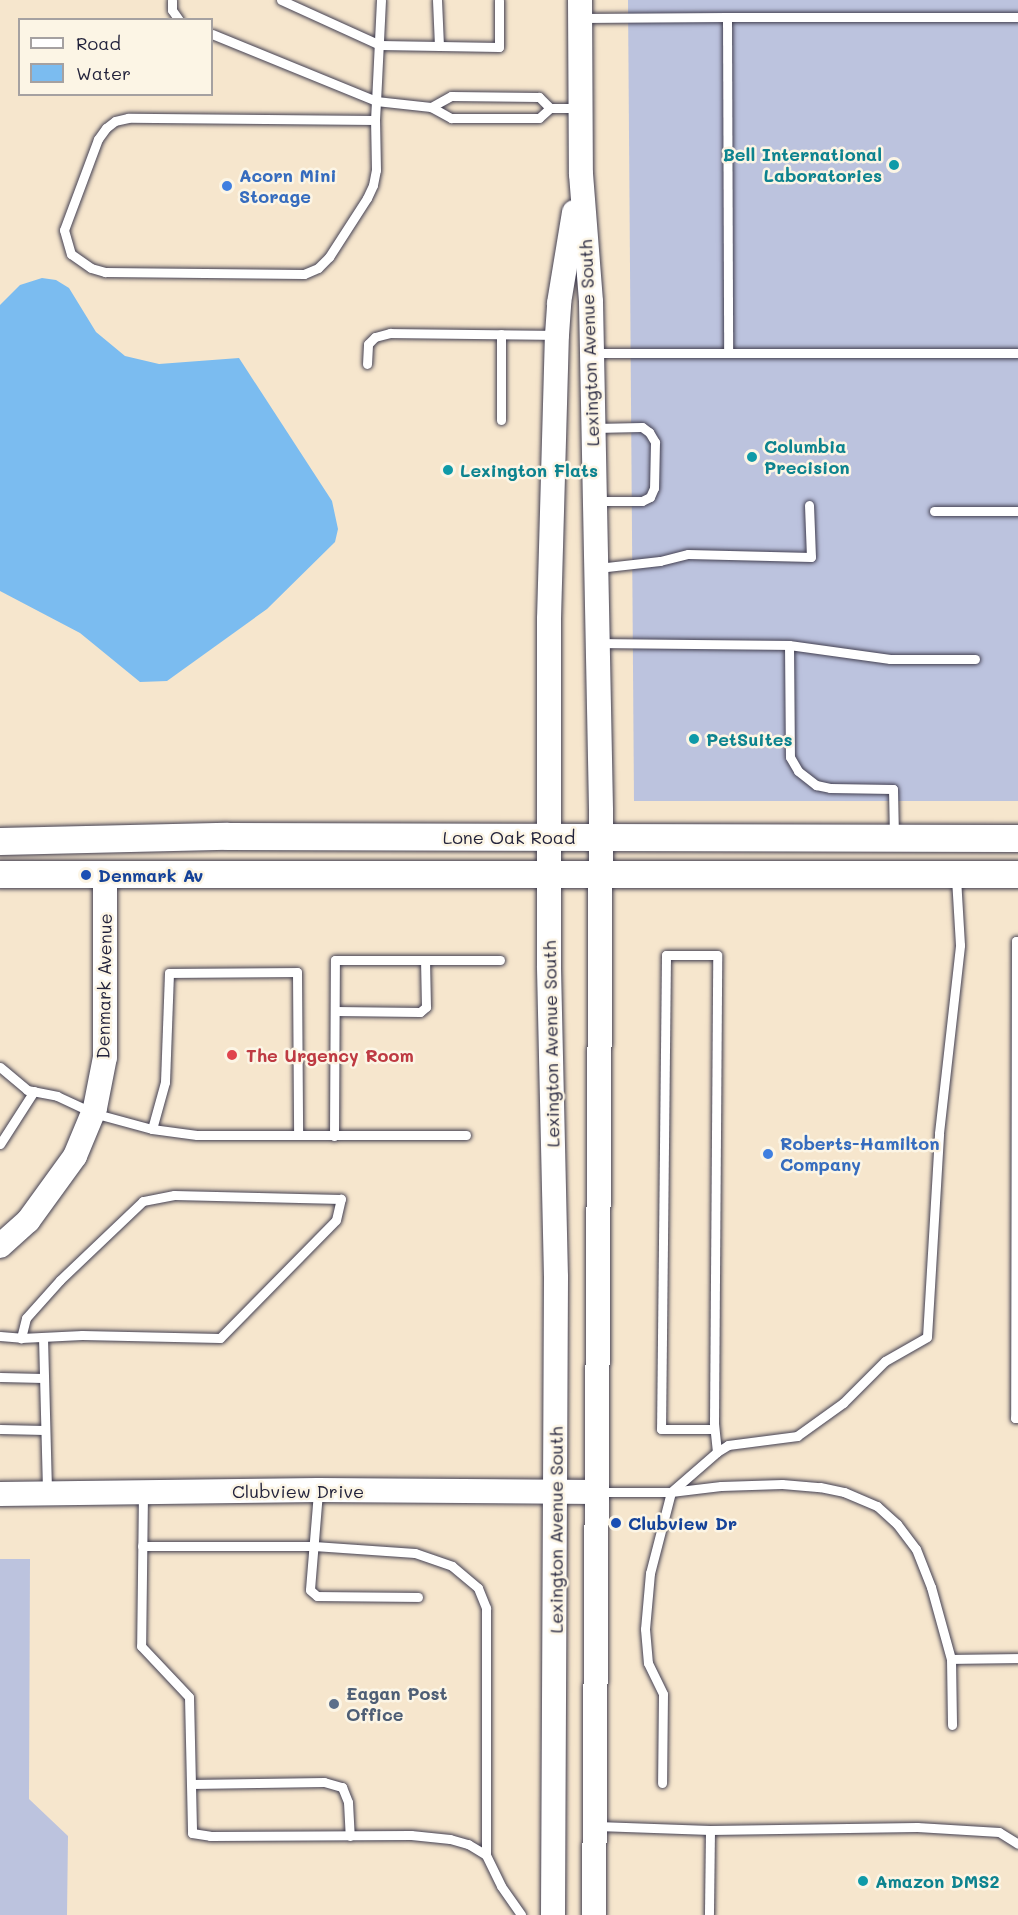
<!DOCTYPE html>
<html>
<head>
<meta charset="utf-8">
<style>
  body { margin:0 }
  #map { position:relative; width:1018px; height:1915px; overflow:hidden; background:#f6e6cd; font-family:Mali,sans-serif }
  div>[style] { position:absolute }
  [style*='--x'] { left:calc(var(--x)*1px); top:calc(var(--y)*1px); width:calc(var(--w)*1px); rotate:calc(var(--a)*1deg) }
  .industrial>* { inset:0; background:#bcc3de }
  .water>* { inset:0; background:#7bbcf0 }
  .roads { filter:drop-shadow(0 0 2px #423f51) drop-shadow(0 0 2px #423f51) }
  .service>* { height:9px; margin:-4.5px; padding:0 4.5px; transform-origin:4.5px; border-radius:4.5px; background:#fff }
  .tertiary>* { height:24px; margin:-12px; padding:0 12px; transform-origin:12px; border-radius:12px; background:#fff }
  .secondary>* { height:27px; margin:-13.5px; padding:0 13.5px; transform-origin:13.5px; border-radius:13.5px; background:#fff }
  .dots>* { width:16px; height:16px; translate:-50% -50%; box-sizing:border-box; border:3px solid #fcf5e5; border-radius:50% }
  span { translate:-50% -50%; white-space:nowrap; text-align:center; line-height:1.15; -webkit-text-stroke:5px #fcf5e5; paint-order:stroke }
  .culture-label { font-size:18px; color:#0d838f; font-weight:700 }
  .right { translate:-100% -50%; text-align:right }
  .left { translate:0 -50%; text-align:left }
  .shop-label { font-size:18px; color:#366cbe; font-weight:700 }
  .street-label { font-size:18px; color:#22223b }
  .transit-label { font-size:18px; color:#164399; font-weight:700 }
  .health-label { font-size:18px; color:#be3a42; font-weight:700 }
  .service-label { font-size:18px; color:#4e5e75; font-weight:700 }
  .legend { position:absolute; left:18px; top:18px; width:195px; height:78px; box-sizing:border-box; background:#fcf5e5; border:2px solid #a5a1a1; margin:0; padding:8px 10px; list-style:none; font-size:18px; color:#22223b }
  .legend li { display:flex; align-items:center; gap:12px; height:30px }
  .legend b { width:30px; border:2px solid #a5a1a1 }
</style>
</head>
<body>
<div id="map">
  <div class="industrial">
    <div style="clip-path:polygon(628px 0,1018px 0,1018px 801px,634px 801px)"></div>
    <div style="clip-path:polygon(0 1559px,30px 1559px,29px 1799px,68px 1836px,67px 1915px,0 1915px)"></div>
  </div>
  <div class="water">
    <div style="clip-path:polygon(42px 278px,56px 280px,69px 288px,96px 332px,125px 356px,159px 364px,239px 358px,332px 501px,338px 529px,335px 542px,267px 609px,167px 681px,140px 682px,80px 633px,0 591px,0 305px,20px 285px)"></div>
  </div>
  <div class="roads">
    <div class="service">
      <div style="--x:172;--y:0;--w:10;--a:90"></div>
      <div style="--x:172;--y:10;--w:12;--a:55"></div>
      <div style="--x:281;--y:0;--w:109;--a:24.4"></div>
      <div style="--x:380;--y:45;--w:119;--a:1"></div>
      <div style="--x:499;--y:47;--w:47;--a:-90"></div>
      <div style="--x:381;--y:0;--w:101;--a:92.8"></div>
      <div style="--x:376;--y:101;--w:55;--a:6.2"></div>
      <div style="--x:437;--y:0;--w:46;--a:87.5"></div>
      <div style="--x:727;--y:17;--w:291;--a:0"></div>
      <div style="--x:580;--y:18;--w:147;--a:-0.4"></div>
      <div style="--x:727;--y:17;--w:336;--a:89.8"></div>
      <div style="--x:728;--y:353;--w:134;--a:180"></div>
      <div style="--x:212;--y:34;--w:177;--a:22.2"></div>
      <div style="--x:376;--y:101;--w:19;--a:93"></div>
      <div style="--x:375;--y:120;--w:247;--a:-179.5"></div>
      <div style="--x:128;--y:118;--w:13;--a:167"></div>
      <div style="--x:115;--y:121;--w:11;--a:142"></div>
      <div style="--x:106;--y:128;--w:14;--a:126"></div>
      <div style="--x:98;--y:139;--w:97;--a:110.5"></div>
      <div style="--x:64;--y:230;--w:25;--a:74"></div>
      <div style="--x:71;--y:254;--w:24;--a:35"></div>
      <div style="--x:91;--y:268;--w:15;--a:16"></div>
      <div style="--x:105;--y:272;--w:199;--a:0.6"></div>
      <div style="--x:304;--y:274;--w:15;--a:-23"></div>
      <div style="--x:318;--y:268;--w:16;--a:-45"></div>
      <div style="--x:329;--y:257;--w:70;--a:-57.2"></div>
      <div style="--x:367;--y:198;--w:14;--a:-65"></div>
      <div style="--x:373;--y:185;--w:15;--a:-79"></div>
      <div style="--x:376;--y:170;--w:50;--a:-91.1"></div>
      <div style="--x:550;--y:108;--w:16;--a:-135"></div>
      <div style="--x:539;--y:97;--w:88;--a:-179.3"></div>
      <div style="--x:451;--y:96;--w:23;--a:151"></div>
      <div style="--x:431;--y:107;--w:23;--a:29"></div>
      <div style="--x:451;--y:118;--w:88;--a:0"></div>
      <div style="--x:539;--y:118;--w:15;--a:-42"></div>
      <div style="--x:550;--y:108;--w:28;--a:0"></div>
      <div style="--x:728;--y:353;--w:290;--a:0"></div>
      <div style="--x:367;--y:364;--w:20;--a:-87"></div>
      <div style="--x:368;--y:344;--w:10;--a:-45"></div>
      <div style="--x:375;--y:337;--w:16;--a:-15"></div>
      <div style="--x:390;--y:333;--w:167;--a:0.7"></div>
      <div style="--x:501;--y:420;--w:86;--a:-90"></div>
      <div style="--x:594;--y:428;--w:48;--a:-1.2"></div>
      <div style="--x:642;--y:427;--w:9;--a:36"></div>
      <div style="--x:649;--y:432;--w:12;--a:59"></div>
      <div style="--x:655;--y:442;--w:46;--a:91.2"></div>
      <div style="--x:654;--y:488;--w:10;--a:114"></div>
      <div style="--x:650;--y:497;--w:9;--a:153"></div>
      <div style="--x:642;--y:501;--w:45;--a:180"></div>
      <div style="--x:934;--y:511;--w:84;--a:0"></div>
      <div style="--x:598;--y:568;--w:62;--a:-6.4"></div>
      <div style="--x:660;--y:561;--w:29;--a:-14"></div>
      <div style="--x:688;--y:554;--w:123;--a:1.4"></div>
      <div style="--x:811;--y:557;--w:52;--a:-92.2"></div>
      <div style="--x:599;--y:643;--w:190;--a:0.6"></div>
      <div style="--x:789;--y:645;--w:112;--a:89.5"></div>
      <div style="--x:790;--y:757;--w:16;--a:60"></div>
      <div style="--x:798;--y:771;--w:23;--a:38"></div>
      <div style="--x:816;--y:785;--w:14;--a:12"></div>
      <div style="--x:830;--y:788;--w:63;--a:0.9"></div>
      <div style="--x:893;--y:789;--w:48;--a:88.8"></div>
      <div style="--x:789;--y:645;--w:102;--a:7.9"></div>
      <div style="--x:890;--y:659;--w:85;--a:0"></div>
      <div style="--x:1018;--y:941;--w:2;--a:180"></div>
      <div style="--x:1016;--y:941;--w:477;--a:90.1"></div>
      <div style="--x:1015;--y:1418;--w:3;--a:0"></div>
      <div style="--x:335;--y:1011;--w:85;--a:0.7"></div>
      <div style="--x:420;--y:1012;--w:8;--a:-40"></div>
      <div style="--x:426;--y:1007;--w:46;--a:-91.2"></div>
      <div style="--x:0;--y:1067;--w:35;--a:40"></div>
      <div style="--x:27;--y:1090;--w:31;--a:11"></div>
      <div style="--x:57;--y:1096;--w:40;--a:25"></div>
      <div style="--x:93;--y:1113;--w:61;--a:15.2"></div>
      <div style="--x:152;--y:1129;--w:45;--a:7.6"></div>
      <div style="--x:197;--y:1135;--w:269;--a:0"></div>
      <div style="--x:152;--y:1129;--w:49;--a:-74.5"></div>
      <div style="--x:165;--y:1082;--w:109;--a:-87.9"></div>
      <div style="--x:169;--y:973;--w:128;--a:-0.4"></div>
      <div style="--x:297;--y:972;--w:161;--a:89.6"></div>
      <div style="--x:334;--y:1136;--w:176;--a:-89.7"></div>
      <div style="--x:335;--y:960;--w:165;--a:0"></div>
      <div style="--x:0;--y:1144;--w:63;--a:-57.3"></div>
      <div style="--x:0;--y:1336;--w:21;--a:5"></div>
      <div style="--x:21;--y:1338;--w:61;--a:-2.8"></div>
      <div style="--x:82;--y:1335;--w:138;--a:1.2"></div>
      <div style="--x:220;--y:1338;--w:165;--a:-45.5"></div>
      <div style="--x:336;--y:1220;--w:22;--a:-77"></div>
      <div style="--x:341;--y:1199;--w:167;--a:-178.6"></div>
      <div style="--x:174;--y:1195;--w:32;--a:169"></div>
      <div style="--x:143;--y:1201;--w:115;--a:136.4"></div>
      <div style="--x:60;--y:1280;--w:51;--a:131.8"></div>
      <div style="--x:26;--y:1318;--w:21;--a:104"></div>
      <div style="--x:43;--y:1337;--w:156;--a:88.5"></div>
      <div style="--x:0;--y:1377;--w:43;--a:1.3"></div>
      <div style="--x:0;--y:1429;--w:44;--a:1.3"></div>
      <div style="--x:717;--y:1452;--w:13;--a:-32"></div>
      <div style="--x:728;--y:1445;--w:70;--a:-7.4"></div>
      <div style="--x:797;--y:1436;--w:57;--a:-35.7"></div>
      <div style="--x:843;--y:1403;--w:59;--a:-45"></div>
      <div style="--x:885;--y:1361;--w:48;--a:-29.7"></div>
      <div style="--x:927;--y:1337;--w:204;--a:-86.6"></div>
      <div style="--x:939;--y:1133;--w:189;--a:-83.6"></div>
      <div style="--x:960;--y:945;--w:68;--a:-93.4"></div>
      <div style="--x:318;--y:1492;--w:98;--a:94.7"></div>
      <div style="--x:310;--y:1590;--w:9;--a:41"></div>
      <div style="--x:317;--y:1596;--w:101;--a:0.6"></div>
      <div style="--x:597;--y:1492;--w:74;--a:0"></div>
      <div style="--x:671;--y:1492;--w:84;--a:104.5"></div>
      <div style="--x:650;--y:1573;--w:56;--a:95.1"></div>
      <div style="--x:645;--y:1629;--w:34;--a:85"></div>
      <div style="--x:648;--y:1663;--w:34;--a:64"></div>
      <div style="--x:663;--y:1694;--w:89;--a:90.6"></div>
      <div style="--x:671;--y:1492;--w:61;--a:-41"></div>
      <div style="--x:717;--y:1452;--w:30;--a:-96"></div>
      <div style="--x:714;--y:1422;--w:467;--a:-89.6"></div>
      <div style="--x:717;--y:955;--w:51;--a:180"></div>
      <div style="--x:666;--y:955;--w:474;--a:90.6"></div>
      <div style="--x:661;--y:1429;--w:53;--a:0"></div>
      <div style="--x:671;--y:1492;--w:50;--a:-6.8"></div>
      <div style="--x:721;--y:1486;--w:61;--a:-1.9"></div>
      <div style="--x:782;--y:1484;--w:38;--a:5"></div>
      <div style="--x:820;--y:1487;--w:25;--a:12"></div>
      <div style="--x:844;--y:1492;--w:36;--a:23"></div>
      <div style="--x:877;--y:1506;--w:27;--a:42"></div>
      <div style="--x:897;--y:1524;--w:31;--a:53"></div>
      <div style="--x:916;--y:1549;--w:41;--a:68.5"></div>
      <div style="--x:931;--y:1587;--w:75;--a:74.5"></div>
      <div style="--x:951;--y:1659;--w:66;--a:89.1"></div>
      <div style="--x:143;--y:1493;--w:153;--a:90.7"></div>
      <div style="--x:141;--y:1646;--w:70;--a:46.7"></div>
      <div style="--x:189;--y:1697;--w:136;--a:88.7"></div>
      <div style="--x:192;--y:1833;--w:18;--a:9"></div>
      <div style="--x:210;--y:1836;--w:201;--a:-0.3"></div>
      <div style="--x:411;--y:1835;--w:39;--a:6"></div>
      <div style="--x:450;--y:1839;--w:19;--a:16"></div>
      <div style="--x:468;--y:1844;--w:21;--a:31"></div>
      <div style="--x:142;--y:1546;--w:172;--a:0"></div>
      <div style="--x:314;--y:1546;--w:101;--a:4"></div>
      <div style="--x:415;--y:1553;--w:39;--a:19"></div>
      <div style="--x:452;--y:1566;--w:34;--a:40"></div>
      <div style="--x:478;--y:1588;--w:22;--a:68"></div>
      <div style="--x:486;--y:1608;--w:247;--a:90"></div>
      <div style="--x:486;--y:1855;--w:34;--a:64"></div>
      <div style="--x:501;--y:1886;--w:35;--a:55"></div>
      <div style="--x:951;--y:1659;--w:67;--a:-0.9"></div>
      <div style="--x:191;--y:1784;--w:133;--a:-0.9"></div>
      <div style="--x:324;--y:1782;--w:19;--a:16"></div>
      <div style="--x:342;--y:1787;--w:16;--a:68"></div>
      <div style="--x:348;--y:1802;--w:34;--a:87"></div>
      <div style="--x:597;--y:1826;--w:113;--a:2"></div>
      <div style="--x:710;--y:1830;--w:85;--a:90.7"></div>
      <div style="--x:710;--y:1830;--w:207;--a:-0.8"></div>
      <div style="--x:917;--y:1827;--w:82;--a:3.5"></div>
      <div style="--x:999;--y:1832;--w:22;--a:32"></div>
    </div>
    <div class="tertiary">
      <div style="--x:580;--y:0;--w:174;--a:89.7"></div>
      <div style="--x:581;--y:174;--w:128;--a:85.5"></div>
      <div style="--x:591;--y:302;--w:509;--a:88.87"></div>
      <div style="--x:601;--y:811;--w:1104;--a:90.36"></div>
      <div style="--x:0;--y:1246;--w:38;--a:-42"></div>
      <div style="--x:28;--y:1221;--w:80;--a:-54.1"></div>
      <div style="--x:75;--y:1156;--w:52;--a:-67.4"></div>
      <div style="--x:95;--y:1108;--w:52;--a:-78.9"></div>
      <div style="--x:105;--y:1057;--w:184;--a:-90"></div>
      <div style="--x:0;--y:1494;--w:318;--a:-0.7"></div>
      <div style="--x:318;--y:1490;--w:279;--a:0.4"></div>
      <div style="--x:553;--y:1915;--w:638;--a:-89.73"></div>
      <div style="--x:556;--y:1277;--w:311;--a:-91.3"></div>
      <div style="--x:549;--y:966;--w:347;--a:-90"></div>
      <div style="--x:549;--y:619;--w:284;--a:-88.4"></div>
      <div style="--x:557;--y:335;--w:32;--a:-86"></div>
      <div style="--x:559;--y:303;--w:92;--a:-80.6"></div>
    </div>
    <div class="secondary">
      <div style="--x:0;--y:841;--w:227;--a:-1.3"></div>
      <div style="--x:227;--y:836;--w:791;--a:0.14"></div>
      <div style="--x:0;--y:874;--w:1018;--a:0"></div>
    </div>
  </div>
  <div class="dots">
    <div style="left:894px;top:165px;background:#0f9aa8"></div>
    <div style="left:227px;top:186px;background:#3f7fe0"></div>
    <div style="left:752px;top:457px;background:#0f9aa8"></div>
    <div style="left:448px;top:470px;background:#0f9aa8"></div>
    <div style="left:694px;top:739px;background:#0f9aa8"></div>
    <div style="left:86px;top:875px;background:#1a4fb4"></div>
    <div style="left:232px;top:1055px;background:#e0444e"></div>
    <div style="left:768px;top:1154px;background:#3f7fe0"></div>
    <div style="left:616px;top:1523px;background:#1a4fb4"></div>
    <div style="left:334px;top:1704px;background:#5c6f8a"></div>
    <div style="left:863px;top:1881px;background:#0f9aa8"></div>
  </div>
  <div class="culture-label">
    <span class="right" style="left:882px;top:165px">Bell International<br>Laboratories</span>
    <span class="left" style="left:764px;top:457px">Columbia<br>Precision</span>
    <span class="left" style="left:460px;top:470px">Lexington Flats</span>
    <span class="left" style="left:706px;top:739px">PetSuites</span>
    <span class="left" style="left:875px;top:1881px">Amazon DMS2</span>
  </div>
  <div class="shop-label">
    <span class="left" style="left:239px;top:186px">Acorn Mini<br>Storage</span>
    <span class="left" style="left:780px;top:1154px">Roberts-Hamilton<br>Company</span>
  </div>
  <div class="street-label">
    <span style="left:589px;top:343px;rotate:-92deg">Lexington Avenue South</span>
    <span style="left:509px;top:837px">Lone Oak Road</span>
    <span style="left:104px;top:986px;rotate:-89deg">Denmark Avenue</span>
    <span style="left:551px;top:1044px;rotate:-91deg">Lexington Avenue South</span>
    <span style="left:298px;top:1491px">Clubview Drive</span>
    <span style="left:556px;top:1530px;rotate:-90deg">Lexington Avenue South</span>
  </div>
  <div class="transit-label">
    <span class="left" style="left:98px;top:875px">Denmark Av</span>
    <span class="left" style="left:628px;top:1523px">Clubview Dr</span>
  </div>
  <div class="health-label">
    <span class="left" style="left:246px;top:1055px">The Urgency Room</span>
  </div>
  <div class="service-label">
    <span class="left" style="left:346px;top:1704px">Eagan Post<br>Office</span>
  </div>
  <ul class="legend">
  <li><b style="height:8px;background:#fff"></b>Road</li>
  <li><b style="height:16px;background:#7bbcf0"></b>Water</li>
  </ul>
</div>
</body>
</html>
